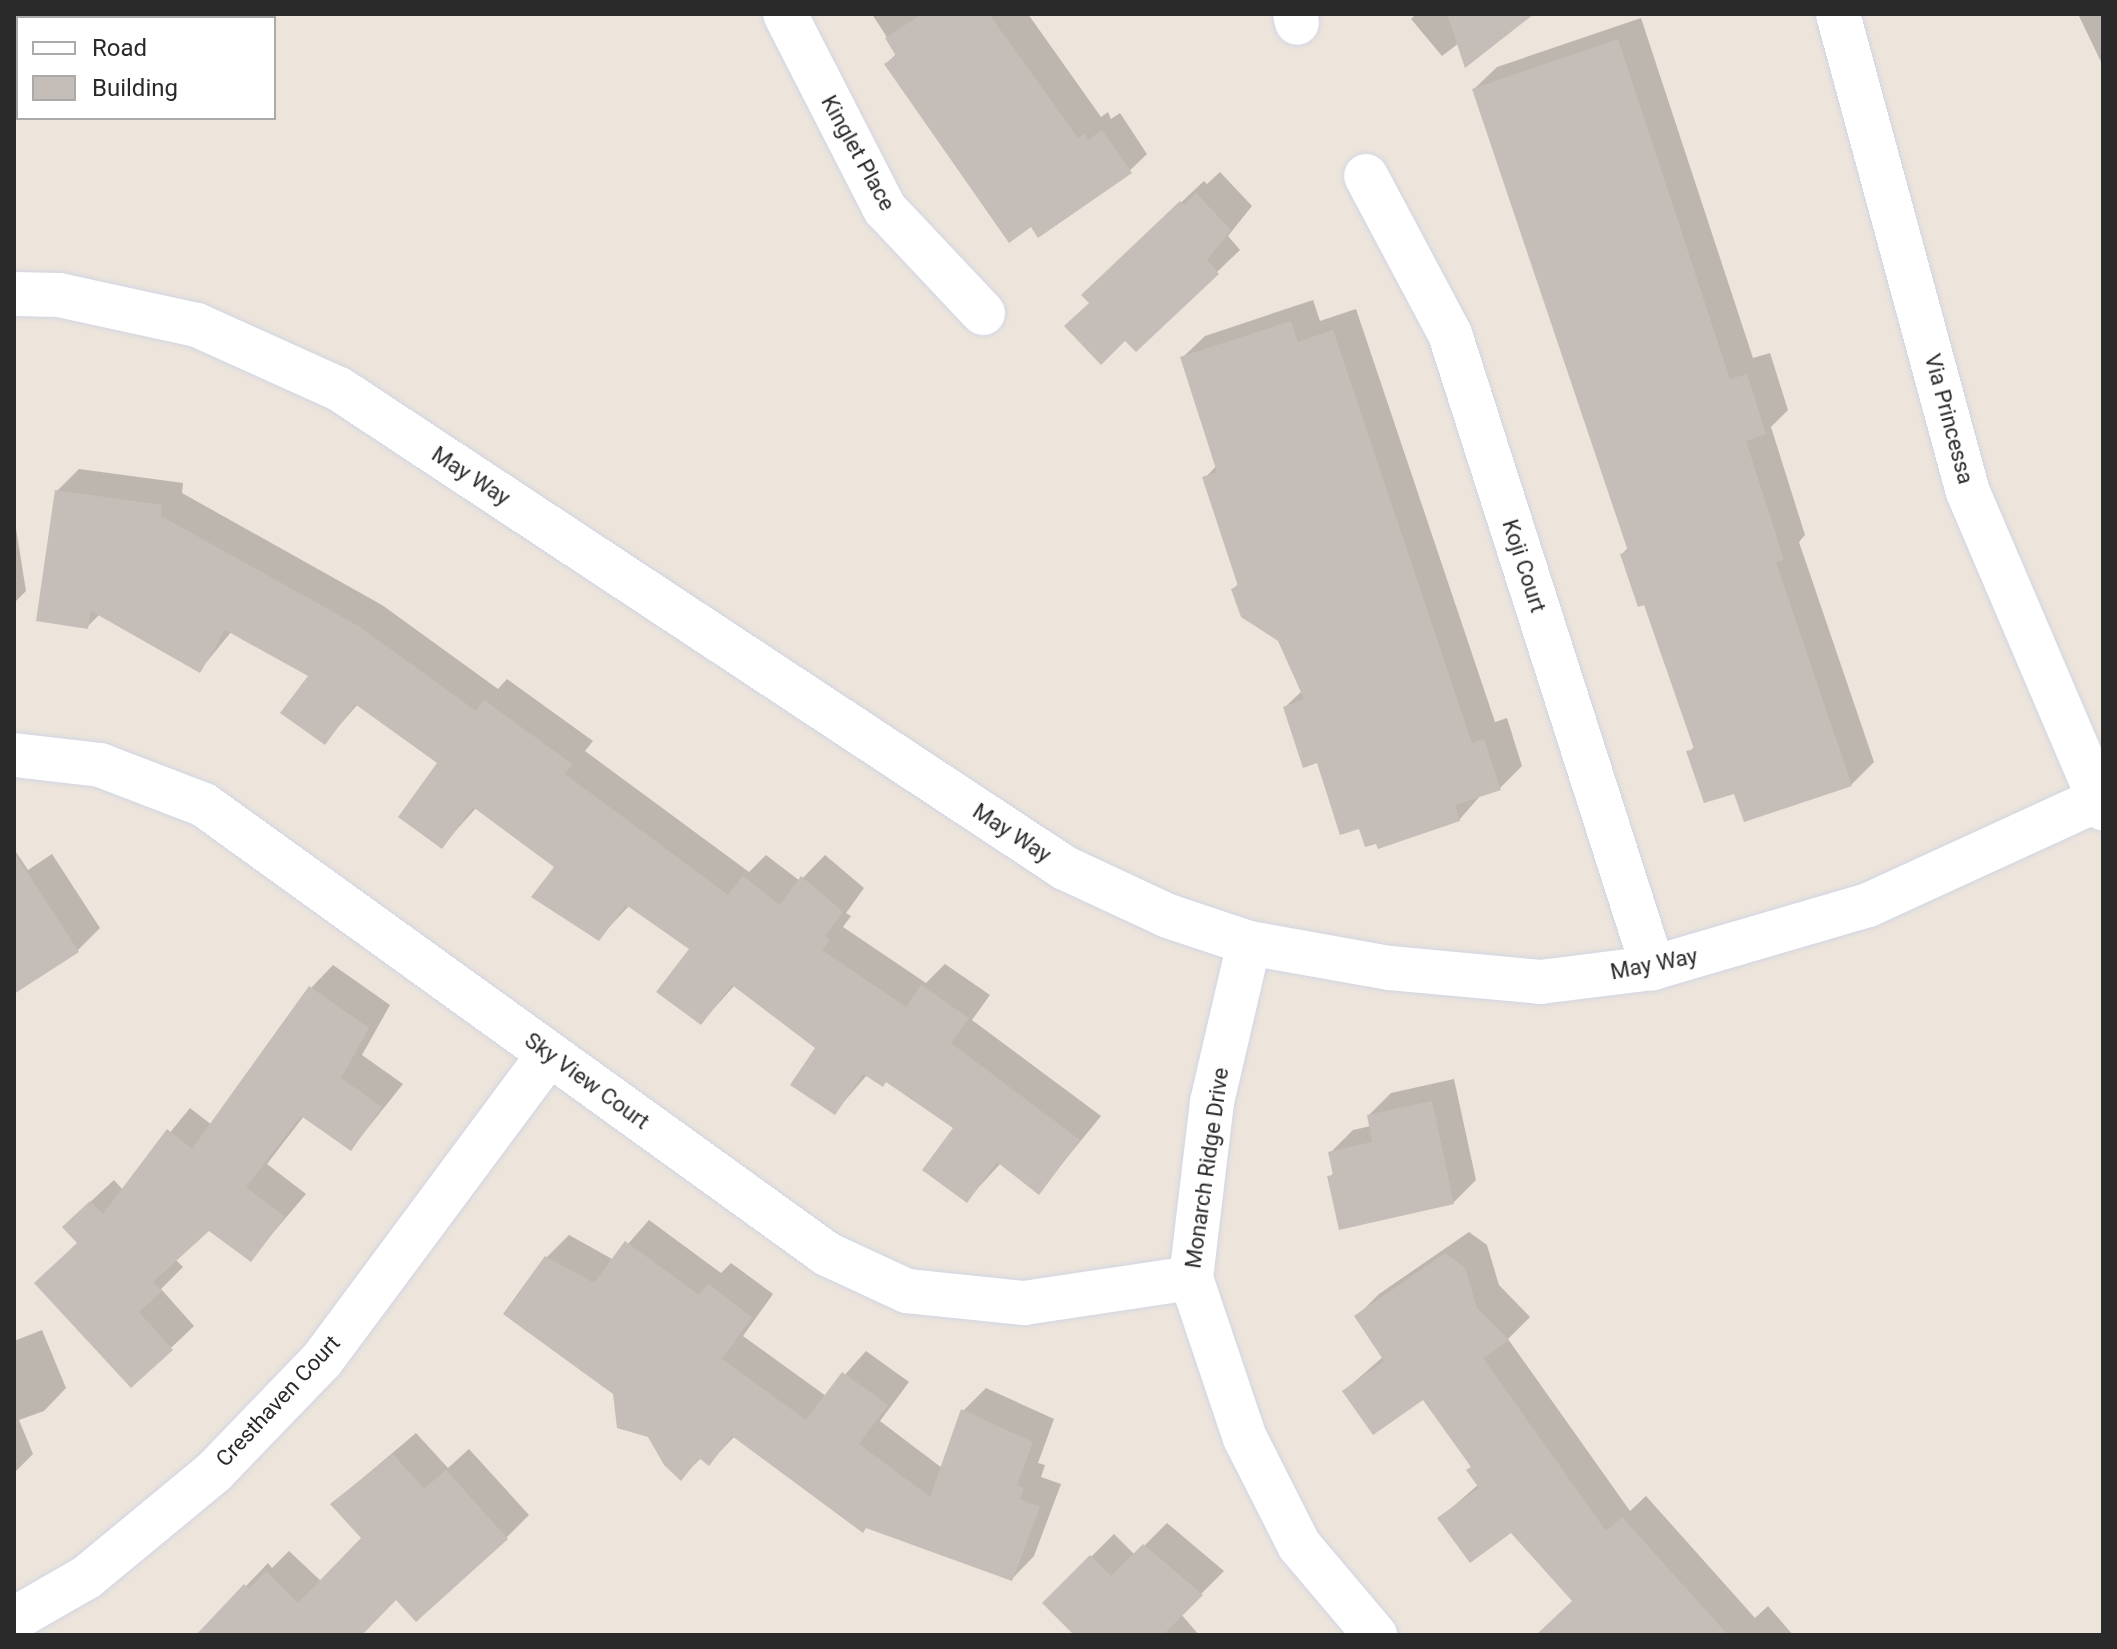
<!DOCTYPE html>
<html>
<head>
<meta charset="utf-8">
<style>
  body { margin:0 }
  #map { position:relative; width:2117px; height:1649px; overflow:hidden; background:#ede4db; font-family:Roboto,sans-serif }
  div>[style] { position:absolute }
  [style*='--x'] { left:calc(var(--x)*1px); top:calc(var(--y)*1px); width:calc(var(--w)*1px); rotate:calc(var(--a)*1deg) }
  .shadow>* { inset:0; background:#0003 }
  .building>* { inset:0; background:#c5beb8 }
  .roads { filter:drop-shadow(0 0 2px #d0d5e3) drop-shadow(0 0 2px #d0d5e3) }
  .minor>* { height:44px; margin:-22px; padding:0 22px; transform-origin:22px; border-radius:22px; background:#fff }
  .tertiary>* { height:44px; margin:-22px; padding:0 22px; transform-origin:22px; border-radius:22px; background:#fff }
  span { translate:-50% -50%; white-space:nowrap; text-align:center; line-height:1.15; -webkit-text-stroke:6px #fff; paint-order:stroke }
  .street-label { font-size:22px; color:#2a2a2a }
  .frame { position:absolute; inset:0; border:16px solid #2a2a2a; pointer-events:none }
  .legend { position:absolute; left:16px; top:16px; width:260px; height:104px; box-sizing:border-box; background:#fff; border:2px solid #aaa; margin:0; padding:10px 14px; list-style:none; font-size:24px; color:#2a2a2a }
  .legend li { display:flex; align-items:center; gap:16px; height:40px }
  .legend b { width:40px; border:2px solid #aaa }
</style>
</head>
<body>
<div id="map">
  <div class="shadow">
    <div style="clip-path:polygon(872px 14px,1028px 14px,1101px 117px,1108px 112px,1111px 119px,1120px 113px,1147px 154px,1124px 176px,886px 64px,897px 53px)"></div>
    <div style="clip-path:polygon(1416px 14px,1531px 14px,1459px 43px,1442px 56px,1411px 19px)"></div>
    <div style="clip-path:polygon(2078px 14px,2103px 14px,2103px 66px)"></div>
    <div style="clip-path:polygon(1641px 18px,1753px 358px,1770px 353px,1788px 410px,1771px 427px,1805px 535px,1799px 542px,1874px 762px,1851px 785px,1735px 792px,1689px 752px,1695px 746px,1645px 603px,1622px 554px,1629px 547px,1474px 89px,1497px 67px)"></div>
    <div style="clip-path:polygon(1220px 172px,1252px 206px,1228px 236px,1240px 250px,1136px 349px,1091px 303px,1106px 273px,1204px 181px,1207px 184px)"></div>
    <div style="clip-path:polygon(1313px 300px,1320px 321px,1356px 309px,1495px 722px,1507px 718px,1522px 766px,1500px 788px,1481px 795px,1459px 820px,1360px 826px,1285px 707px,1302px 691px,1279px 639px,1233px 589px,1239px 583px,1205px 478px,1217px 465px,1182px 358px,1205px 336px)"></div>
    <div style="clip-path:polygon(79px 469px,183px 483px,182px 493px,382px 605px,498px 689px,507px 679px,593px 741px,585px 751px,749px 872px,766px 855px,800px 881px,825px 855px,864px 888px,846px 913px,851px 916px,843px 927px,926px 983px,945px 964px,990px 995px,972px 1020px,1101px 1116px,1039px 1192px,1001px 1163px,967px 1200px,956px 1127px,887px 1080px,868px 1074px,835px 1112px,818px 1047px,735px 985px,701px 1023px,691px 948px,630px 905px,599px 938px,557px 866px,477px 807px,442px 846px,440px 763px,358px 704px,325px 742px,311px 675px,232px 631px,200px 670px,100px 614px,88px 626px,57px 491px)"></div>
    <div style="clip-path:polygon(14px 516px,26px 591px,14px 603px)"></div>
    <div style="clip-path:polygon(14px 849px,28px 870px,52px 854px,100px 928px,78px 950px,14px 992px)"></div>
    <div style="clip-path:polygon(333px 965px,390px 1005px,362px 1055px,403px 1084px,351px 1149px,304px 1116px,267px 1164px,306px 1194px,250px 1260px,209px 1229px,175px 1259px,183px 1267px,161px 1289px,194px 1326px,131px 1386px,79px 1242px,87px 1205px,114px 1180px,123px 1190px,190px 1108px,212px 1125px,311px 988px)"></div>
    <div style="clip-path:polygon(1454px 1079px,1476px 1180px,1453px 1203px,1330px 1177px,1334px 1172px,1330px 1153px,1353px 1130px,1371px 1126px,1369px 1115px,1391px 1093px)"></div>
    <div style="clip-path:polygon(649px 1220px,721px 1273px,731px 1263px,773px 1294px,743px 1336px,826px 1396px,866px 1351px,909px 1382px,880px 1421px,942px 1468px,963px 1411px,986px 1388px,1054px 1419px,1038px 1463px,1045px 1465px,1041px 1477px,1061px 1484px,1034px 1556px,1012px 1579px,735px 1436px,709px 1463px,702px 1457px,681px 1478px,615px 1393px,547px 1257px,569px 1235px,614px 1260px)"></div>
    <div style="clip-path:polygon(1469px 1232px,1487px 1245px,1499px 1285px,1530px 1317px,1508px 1339px,1630px 1511px,1646px 1496px,1755px 1618px,1768px 1606px,1793px 1635px,1541px 1635px,1574px 1600px,1511px 1531px,1440px 1518px,1479px 1484px,1473px 1466px,1423px 1397px,1344px 1391px,1384px 1356px,1356px 1317px,1379px 1294px)"></div>
    <div style="clip-path:polygon(42px 1330px,66px 1388px,44px 1411px,19px 1420px,33px 1454px,14px 1473px,14px 1341px)"></div>
    <div style="clip-path:polygon(416px 1433px,448px 1468px,469px 1449px,529px 1515px,506px 1538px,397px 1597px,360px 1635px,222px 1635px,210px 1624px,268px 1563px,272px 1568px,289px 1551px,322px 1582px,363px 1538px,332px 1504px)"></div>
    <div style="clip-path:polygon(1167px 1523px,1224px 1571px,1181px 1614px,1199px 1635px,1077px 1635px,1045px 1603px,1114px 1534px,1135px 1555px)"></div>
  </div>
  <div class="building">
    <div style="clip-path:polygon(922px 14px,989px 14px,1078px 138px,1085px 133px,1088px 140px,1102px 130px,1132px 173px,1038px 238px,1031px 227px,1009px 243px,884px 64px,896px 56px,885px 38px)"></div>
    <div style="clip-path:polygon(1447px 14px,1534px 14px,1465px 68px)"></div>
    <div style="clip-path:polygon(1618px 39px,1730px 379px,1747px 374px,1766px 434px,1746px 441px,1784px 560px,1776px 562px,1852px 786px,1744px 822px,1734px 794px,1704px 803px,1686px 751px,1694px 749px,1644px 605px,1638px 607px,1620px 554px,1628px 551px,1472px 89px)"></div>
    <div style="clip-path:polygon(1196px 193px,1231px 230px,1207px 260px,1219px 274px,1136px 352px,1125px 341px,1101px 365px,1064px 326px,1089px 303px,1081px 295px,1180px 201px,1184px 205px)"></div>
    <div style="clip-path:polygon(1291px 321px,1298px 342px,1333px 330px,1472px 743px,1484px 739px,1501px 790px,1455px 805px,1460px 821px,1378px 849px,1376px 844px,1365px 847px,1359px 829px,1340px 835px,1317px 763px,1303px 768px,1283px 707px,1304px 699px,1278px 641px,1241px 617px,1231px 589px,1238px 586px,1202px 477px,1217px 472px,1180px 357px)"></div>
    <div style="clip-path:polygon(55px 490px,162px 505px,161px 516px,360px 627px,476px 711px,484px 700px,572px 764px,565px 774px,728px 895px,743px 876px,780px 905px,801px 876px,843px 912px,825px 936px,830px 940px,822px 950px,906px 1007px,921px 985px,969px 1018px,951px 1043px,1080px 1140px,1039px 1195px,997px 1162px,967px 1203px,922px 1170px,953px 1128px,886px 1082px,883px 1087px,863px 1074px,835px 1115px,790px 1085px,815px 1048px,732px 985px,701px 1025px,656px 992px,689px 949px,626px 905px,599px 941px,531px 897px,554px 867px,473px 807px,442px 849px,398px 817px,437px 763px,355px 704px,325px 745px,280px 713px,308px 676px,225px 630px,200px 673px,91px 611px,88px 629px,36px 621px)"></div>
    <div style="clip-path:polygon(14px 852px,79px 952px,14px 994px)"></div>
    <div style="clip-path:polygon(309px 986px,369px 1028px,341px 1078px,382px 1107px,351px 1151px,301px 1116px,246px 1187px,285px 1217px,251px 1262px,209px 1231px,153px 1282px,162px 1291px,139px 1312px,173px 1350px,131px 1388px,34px 1283px,77px 1243px,62px 1227px,90px 1201px,103px 1214px,167px 1129px,192px 1149px)"></div>
    <div style="clip-path:polygon(1432px 1101px,1454px 1204px,1339px 1230px,1327px 1176px,1333px 1175px,1328px 1152px,1372px 1142px,1367px 1115px)"></div>
    <div style="clip-path:polygon(625px 1241px,699px 1295px,708px 1284px,752px 1317px,722px 1359px,806px 1420px,842px 1372px,888px 1405px,859px 1444px,930px 1497px,961px 1409px,1033px 1442px,1017px 1485px,1024px 1488px,1020px 1499px,1040px 1507px,1012px 1581px,866px 1528px,863px 1533px,732px 1436px,709px 1466px,699px 1458px,681px 1481px,664px 1465px,648px 1437px,617px 1428px,613px 1394px,503px 1314px,545px 1256px,594px 1283px)"></div>
    <div style="clip-path:polygon(1445px 1253px,1465px 1268px,1477px 1308px,1509px 1340px,1483px 1358px,1606px 1531px,1622px 1517px,1728px 1635px,1536px 1635px,1572px 1601px,1511px 1533px,1470px 1563px,1437px 1518px,1479px 1488px,1466px 1470px,1471px 1467px,1423px 1400px,1373px 1435px,1342px 1391px,1384px 1361px,1354px 1316px)"></div>
    <div style="clip-path:polygon(393px 1454px,424px 1489px,446px 1470px,508px 1539px,416px 1622px,396px 1600px,362px 1635px,196px 1635px,244px 1584px,249px 1589px,266px 1571px,298px 1603px,361px 1538px,330px 1504px)"></div>
    <div style="clip-path:polygon(1143px 1544px,1203px 1595px,1163px 1635px,1074px 1635px,1042px 1603px,1090px 1555px,1111px 1576px)"></div>
  </div>
  <div class="roads">
    <div class="minor">
      <div style="--x:785;--y:14;--w:219;--a:62.9"></div>
      <div style="--x:885;--y:209;--w:143;--a:46.7"></div>
      <div style="--x:1295;--y:14;--w:9;--a:77"></div>
      <div style="--x:1366;--y:176;--w:179;--a:62"></div>
      <div style="--x:1450;--y:334;--w:666;--a:72.25"></div>
      <div style="--x:14;--y:294;--w:45;--a:1.3"></div>
      <div style="--x:59;--y:295;--w:141;--a:12.3"></div>
      <div style="--x:197;--y:325;--w:156;--a:24.3"></div>
      <div style="--x:339;--y:389;--w:870;--a:33.42"></div>
      <div style="--x:1065;--y:868;--w:114;--a:25"></div>
      <div style="--x:1168;--y:916;--w:85;--a:18.4"></div>
      <div style="--x:1249;--y:943;--w:143;--a:10.1"></div>
      <div style="--x:1390;--y:968;--w:151;--a:5.3"></div>
      <div style="--x:1540;--y:982;--w:114;--a:-7.1"></div>
      <div style="--x:1653;--y:968;--w:224;--a:-16.3"></div>
      <div style="--x:1868;--y:905;--w:254;--a:-24.6"></div>
      <div style="--x:14;--y:755;--w:87;--a:6.6"></div>
      <div style="--x:100;--y:765;--w:111;--a:21"></div>
      <div style="--x:204;--y:805;--w:768;--a:35.78"></div>
      <div style="--x:827;--y:1254;--w:88;--a:24.8"></div>
      <div style="--x:907;--y:1291;--w:118;--a:5.9"></div>
      <div style="--x:1024;--y:1303;--w:169;--a:-8.5"></div>
      <div style="--x:1249;--y:943;--w:163;--a:103.1"></div>
      <div style="--x:1212;--y:1102;--w:177;--a:96.8"></div>
      <div style="--x:1191;--y:1278;--w:169;--a:71.4"></div>
      <div style="--x:1245;--y:1438;--w:120;--a:63.2"></div>
      <div style="--x:1299;--y:1545;--w:118;--a:49.8"></div>
      <div style="--x:14;--y:1619;--w:84;--a:-29.9"></div>
      <div style="--x:87;--y:1577;--w:166;--a:-39.6"></div>
      <div style="--x:215;--y:1471;--w:154;--a:-46.1"></div>
      <div style="--x:322;--y:1360;--w:381;--a:-53.4"></div>
    </div>
    <div class="tertiary">
      <div style="--x:1838;--y:14;--w:495;--a:74.8"></div>
      <div style="--x:1968;--y:492;--w:344;--a:66.9"></div>
    </div>
  </div>
  <div class="street-label">
    <span style="left:858px;top:153px;rotate:61deg">Kinglet Place</span>
    <span style="left:1949px;top:419px;rotate:75deg">Via Princessa</span>
    <span style="left:471px;top:476px;rotate:33deg">May Way</span>
    <span style="left:1524px;top:566px;rotate:72deg">Koji Court</span>
    <span style="left:1012px;top:833px;rotate:33deg">May Way</span>
    <span style="left:1654px;top:964px;rotate:-11deg">May Way</span>
    <span style="left:587px;top:1081px;rotate:36deg">Sky View Court</span>
    <span style="left:1207px;top:1168px;rotate:-82deg">Monarch Ridge Drive</span>
    <span style="left:278px;top:1401px;rotate:-47deg">Cresthaven Court</span>
  </div>
  <div class="frame"></div>
  <ul class="legend">
  <li><b style="height:10px;background:#fff"></b>Road</li>
  <li><b style="height:22px;background:#c5beb8"></b>Building</li>
  </ul>
</div>
</body>
</html>
